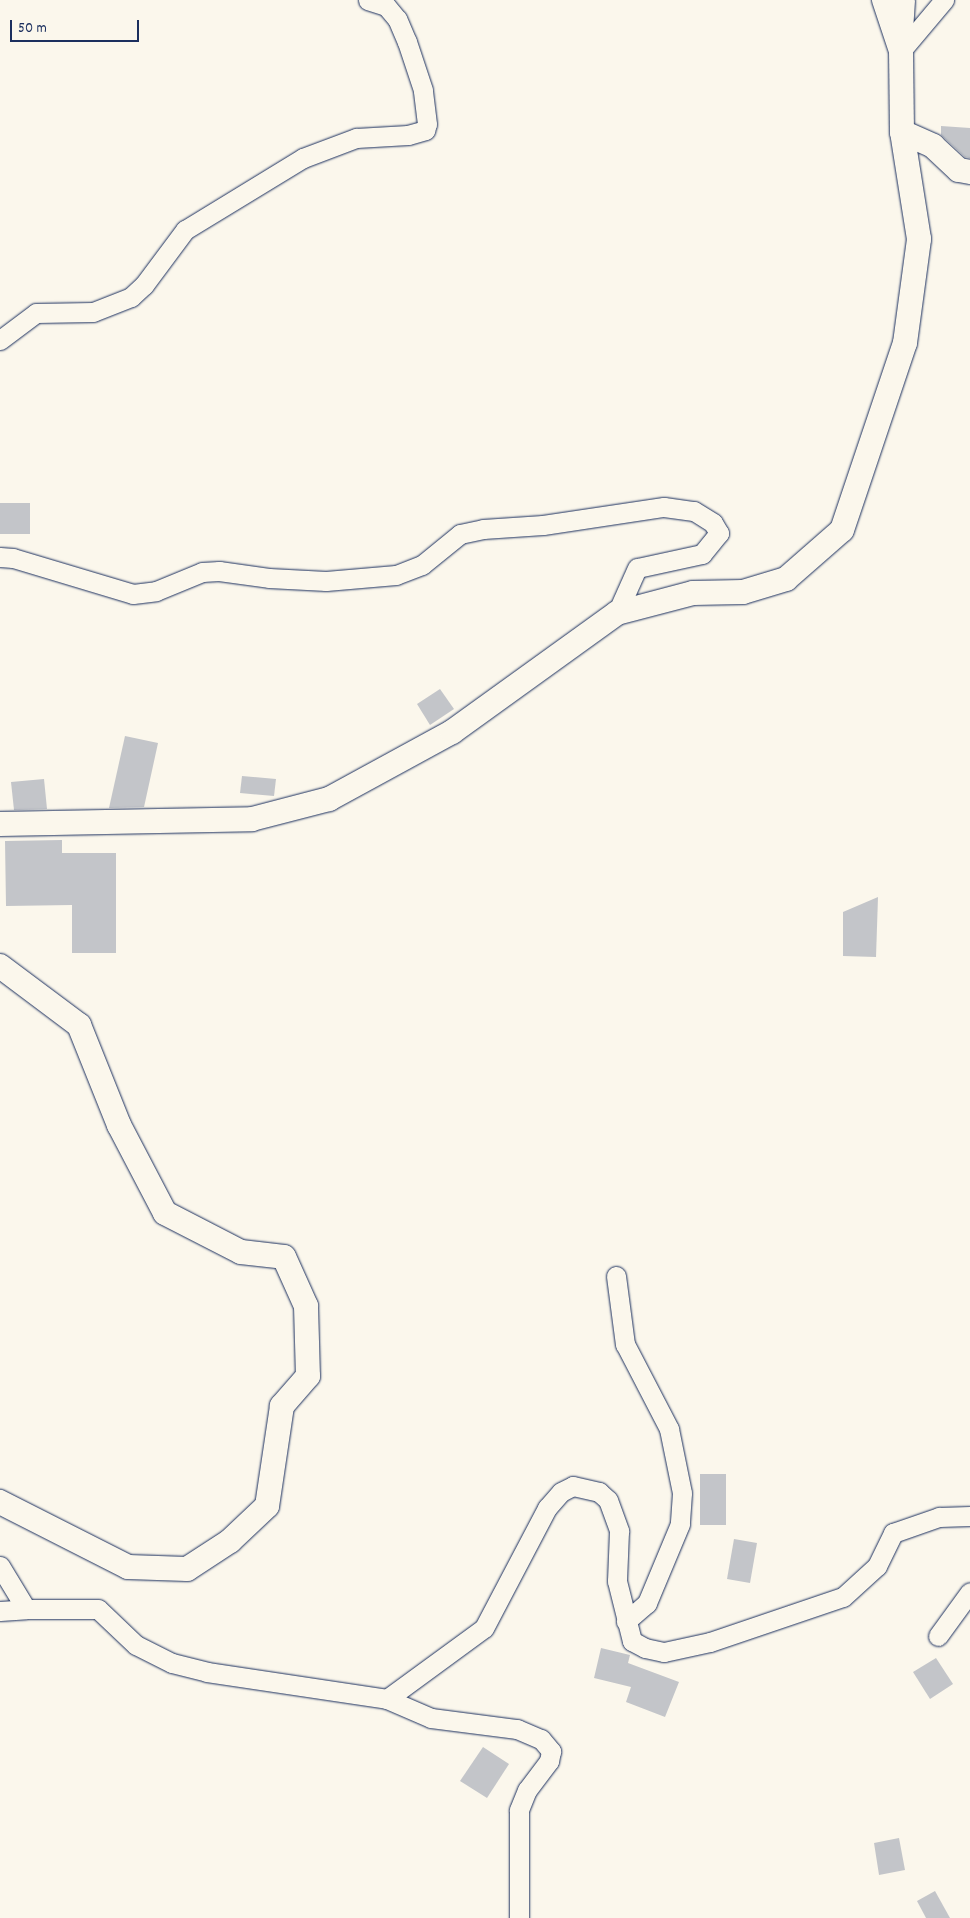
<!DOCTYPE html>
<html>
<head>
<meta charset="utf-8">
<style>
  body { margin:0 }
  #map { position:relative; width:970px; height:1918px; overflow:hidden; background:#fbf7ec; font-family:Dekko,sans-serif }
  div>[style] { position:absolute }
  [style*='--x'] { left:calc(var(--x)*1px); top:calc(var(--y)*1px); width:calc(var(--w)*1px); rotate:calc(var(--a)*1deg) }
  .building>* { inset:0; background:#c3c5c9 }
  .roads { filter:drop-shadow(0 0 1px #1b2f5e) drop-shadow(0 0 1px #1b2f5e) }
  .minor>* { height:19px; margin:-9.5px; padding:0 9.5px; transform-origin:9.5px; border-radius:9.5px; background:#fbf7ec }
  .tertiary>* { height:24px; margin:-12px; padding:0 12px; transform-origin:12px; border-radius:12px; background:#fbf7ec }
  span { translate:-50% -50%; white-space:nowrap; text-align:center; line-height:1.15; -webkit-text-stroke:5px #fbf7ec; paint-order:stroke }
  .scale { position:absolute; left:10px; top:20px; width:129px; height:22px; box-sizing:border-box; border:2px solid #1b2f5e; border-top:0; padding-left:6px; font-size:15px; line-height:18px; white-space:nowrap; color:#1b2f5e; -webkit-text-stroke:4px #fbf7ec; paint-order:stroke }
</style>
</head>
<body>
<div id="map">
  <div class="building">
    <div style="clip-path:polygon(941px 126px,970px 128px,970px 158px,965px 157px,941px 135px)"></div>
    <div style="clip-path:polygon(0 503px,30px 503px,30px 534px,0 534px)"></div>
    <div style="clip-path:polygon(440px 689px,454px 709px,430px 725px,417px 704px)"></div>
    <div style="clip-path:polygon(125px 736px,158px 743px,144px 807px,109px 808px)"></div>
    <div style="clip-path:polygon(242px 776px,276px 779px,274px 796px,240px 793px)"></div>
    <div style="clip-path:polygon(44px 779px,47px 809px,14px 810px,11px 782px)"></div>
    <div style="clip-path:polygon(62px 840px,62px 853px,116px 853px,116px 953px,72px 953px,72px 905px,6px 906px,5px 841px)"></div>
    <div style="clip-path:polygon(878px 897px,876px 957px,843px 956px,843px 912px)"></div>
    <div style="clip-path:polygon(700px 1474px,726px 1474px,726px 1525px,700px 1525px)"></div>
    <div style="clip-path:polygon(734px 1539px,757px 1543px,750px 1583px,727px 1579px)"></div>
    <div style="clip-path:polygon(601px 1648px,630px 1655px,628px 1663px,679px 1682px,665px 1717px,626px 1702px,631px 1687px,594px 1678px)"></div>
    <div style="clip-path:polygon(936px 1658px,953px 1684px,930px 1699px,913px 1672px)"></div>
    <div style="clip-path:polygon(483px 1747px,509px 1764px,487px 1798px,460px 1781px)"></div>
    <div style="clip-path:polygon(899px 1838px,905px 1870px,879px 1875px,874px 1843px)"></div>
    <div style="clip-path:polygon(935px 1891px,950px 1918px,926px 1918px,917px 1901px)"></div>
  </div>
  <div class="roads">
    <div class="minor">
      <div style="--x:902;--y:45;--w:45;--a:-86.2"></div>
      <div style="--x:901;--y:51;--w:67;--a:-49.9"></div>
      <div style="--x:0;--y:340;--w:45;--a:-36.9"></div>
      <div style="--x:36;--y:313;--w:57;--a:-1"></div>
      <div style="--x:93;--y:312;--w:41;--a:-21.5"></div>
      <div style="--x:131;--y:297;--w:18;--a:-43"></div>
      <div style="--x:144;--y:285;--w:69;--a:-53.3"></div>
      <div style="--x:185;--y:230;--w:138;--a:-31.4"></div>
      <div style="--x:303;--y:158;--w:57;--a:-20.7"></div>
      <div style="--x:356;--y:138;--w:52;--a:-3.3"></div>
      <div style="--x:408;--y:135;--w:18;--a:-16"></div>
      <div style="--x:425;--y:130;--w:6;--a:-72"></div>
      <div style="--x:427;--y:124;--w:34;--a:-97"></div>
      <div style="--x:423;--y:90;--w:51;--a:-108.4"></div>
      <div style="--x:407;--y:42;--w:25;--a:-113"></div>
      <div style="--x:397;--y:19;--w:17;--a:-130"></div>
      <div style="--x:386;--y:6;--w:19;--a:-162"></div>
      <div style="--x:0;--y:557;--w:13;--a:4"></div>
      <div style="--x:13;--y:558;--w:125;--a:16.7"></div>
      <div style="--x:133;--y:594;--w:23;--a:-7"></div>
      <div style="--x:156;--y:591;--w:50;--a:-22.4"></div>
      <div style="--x:202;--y:572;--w:17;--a:-3"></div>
      <div style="--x:219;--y:571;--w:50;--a:8"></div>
      <div style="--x:269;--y:578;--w:57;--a:3"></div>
      <div style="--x:326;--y:581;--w:70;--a:-4.9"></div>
      <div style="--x:396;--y:575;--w:28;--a:-21"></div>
      <div style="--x:422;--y:565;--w:49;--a:-39.2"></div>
      <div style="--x:460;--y:534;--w:24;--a:-12"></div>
      <div style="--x:483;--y:529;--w:60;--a:-3.8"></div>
      <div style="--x:543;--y:525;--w:122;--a:-8.5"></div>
      <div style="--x:664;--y:507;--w:30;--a:8"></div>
      <div style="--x:694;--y:511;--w:22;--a:32"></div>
      <div style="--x:713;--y:523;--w:12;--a:59"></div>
      <div style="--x:719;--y:533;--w:27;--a:129"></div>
      <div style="--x:702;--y:554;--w:66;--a:167.8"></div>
      <div style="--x:637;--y:568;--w:49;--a:114"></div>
      <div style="--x:616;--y:1276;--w:69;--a:82.5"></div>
      <div style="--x:625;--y:1344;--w:96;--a:62.6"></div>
      <div style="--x:669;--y:1429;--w:65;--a:78.5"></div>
      <div style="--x:682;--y:1493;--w:31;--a:94"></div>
      <div style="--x:680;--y:1524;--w:86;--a:112.7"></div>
      <div style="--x:647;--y:1603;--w:28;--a:139"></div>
      <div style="--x:0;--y:1566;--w:50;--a:58.8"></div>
      <div style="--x:0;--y:1611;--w:26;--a:-4"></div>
      <div style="--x:26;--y:1609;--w:72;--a:0"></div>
      <div style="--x:98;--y:1609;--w:52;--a:43.5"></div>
      <div style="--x:136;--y:1645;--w:40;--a:26.6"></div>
      <div style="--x:172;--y:1663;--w:36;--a:14"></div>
      <div style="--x:207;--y:1672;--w:182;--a:8.5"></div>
      <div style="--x:387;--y:1699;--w:48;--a:23.4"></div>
      <div style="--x:431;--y:1718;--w:87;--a:7.3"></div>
      <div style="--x:517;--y:1729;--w:26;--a:23"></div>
      <div style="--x:541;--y:1739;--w:16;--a:50"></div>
      <div style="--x:551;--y:1751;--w:10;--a:101"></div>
      <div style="--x:549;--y:1761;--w:36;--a:127"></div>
      <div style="--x:527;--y:1790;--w:22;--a:112"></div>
      <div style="--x:519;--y:1810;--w:108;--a:90"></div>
      <div style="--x:938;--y:1636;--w:54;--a:-54"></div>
      <div style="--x:387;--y:1699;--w:120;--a:-36.2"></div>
      <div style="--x:484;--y:1628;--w:136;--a:-62.3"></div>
      <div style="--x:547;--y:1508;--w:21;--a:-49"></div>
      <div style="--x:561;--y:1492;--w:13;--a:-27"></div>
      <div style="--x:573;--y:1486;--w:27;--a:13"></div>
      <div style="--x:599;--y:1492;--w:12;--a:42"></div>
      <div style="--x:608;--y:1500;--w:33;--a:70"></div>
      <div style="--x:619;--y:1531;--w:50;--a:92.3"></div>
      <div style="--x:617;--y:1581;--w:62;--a:76"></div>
      <div style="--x:632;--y:1641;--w:15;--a:28"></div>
      <div style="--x:645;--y:1648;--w:19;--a:12"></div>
      <div style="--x:664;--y:1652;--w:47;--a:-12.3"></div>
      <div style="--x:710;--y:1642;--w:140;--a:-18.7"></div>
      <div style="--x:843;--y:1597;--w:46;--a:-42.4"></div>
      <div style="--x:877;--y:1566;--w:37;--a:-64"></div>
      <div style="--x:893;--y:1533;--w:49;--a:-19.2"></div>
      <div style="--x:939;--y:1517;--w:31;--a:-2"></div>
    </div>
    <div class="tertiary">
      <div style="--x:902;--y:132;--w:34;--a:24"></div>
      <div style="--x:933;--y:146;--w:35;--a:43"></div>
      <div style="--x:959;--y:170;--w:11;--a:10"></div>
      <div style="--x:0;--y:824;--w:252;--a:-1.1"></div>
      <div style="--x:252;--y:819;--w:80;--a:-14.6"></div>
      <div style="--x:329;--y:799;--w:140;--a:-28.6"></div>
      <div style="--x:452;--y:732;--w:203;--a:-35.8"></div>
      <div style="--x:617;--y:613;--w:79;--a:-14.7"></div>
      <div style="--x:693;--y:593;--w:50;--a:-1.1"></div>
      <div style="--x:743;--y:592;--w:45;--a:-16.8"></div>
      <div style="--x:786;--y:579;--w:74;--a:-41.2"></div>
      <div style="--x:842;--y:530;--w:197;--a:-71.4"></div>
      <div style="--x:905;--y:343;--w:105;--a:-82.3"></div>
      <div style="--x:919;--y:239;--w:108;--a:-99"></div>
      <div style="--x:902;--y:132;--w:81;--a:-90.7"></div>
      <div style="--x:901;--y:51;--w:54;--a:-108.4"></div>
      <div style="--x:0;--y:966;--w:99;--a:36.8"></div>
      <div style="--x:79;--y:1025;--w:108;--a:68.2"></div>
      <div style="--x:119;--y:1125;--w:99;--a:62.4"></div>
      <div style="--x:165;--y:1213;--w:85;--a:27.2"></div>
      <div style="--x:241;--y:1252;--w:43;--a:6.6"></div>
      <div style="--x:284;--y:1257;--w:54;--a:65.8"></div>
      <div style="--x:306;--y:1306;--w:70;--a:88.4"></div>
      <div style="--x:308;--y:1376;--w:40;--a:131"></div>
      <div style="--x:282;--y:1406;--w:101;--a:98.5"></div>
      <div style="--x:267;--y:1506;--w:51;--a:136.6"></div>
      <div style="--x:230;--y:1541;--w:51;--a:146.9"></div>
      <div style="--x:187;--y:1569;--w:59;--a:-178.1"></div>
      <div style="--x:128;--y:1567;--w:144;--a:-153.1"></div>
    </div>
  </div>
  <div class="scale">50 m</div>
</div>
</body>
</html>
